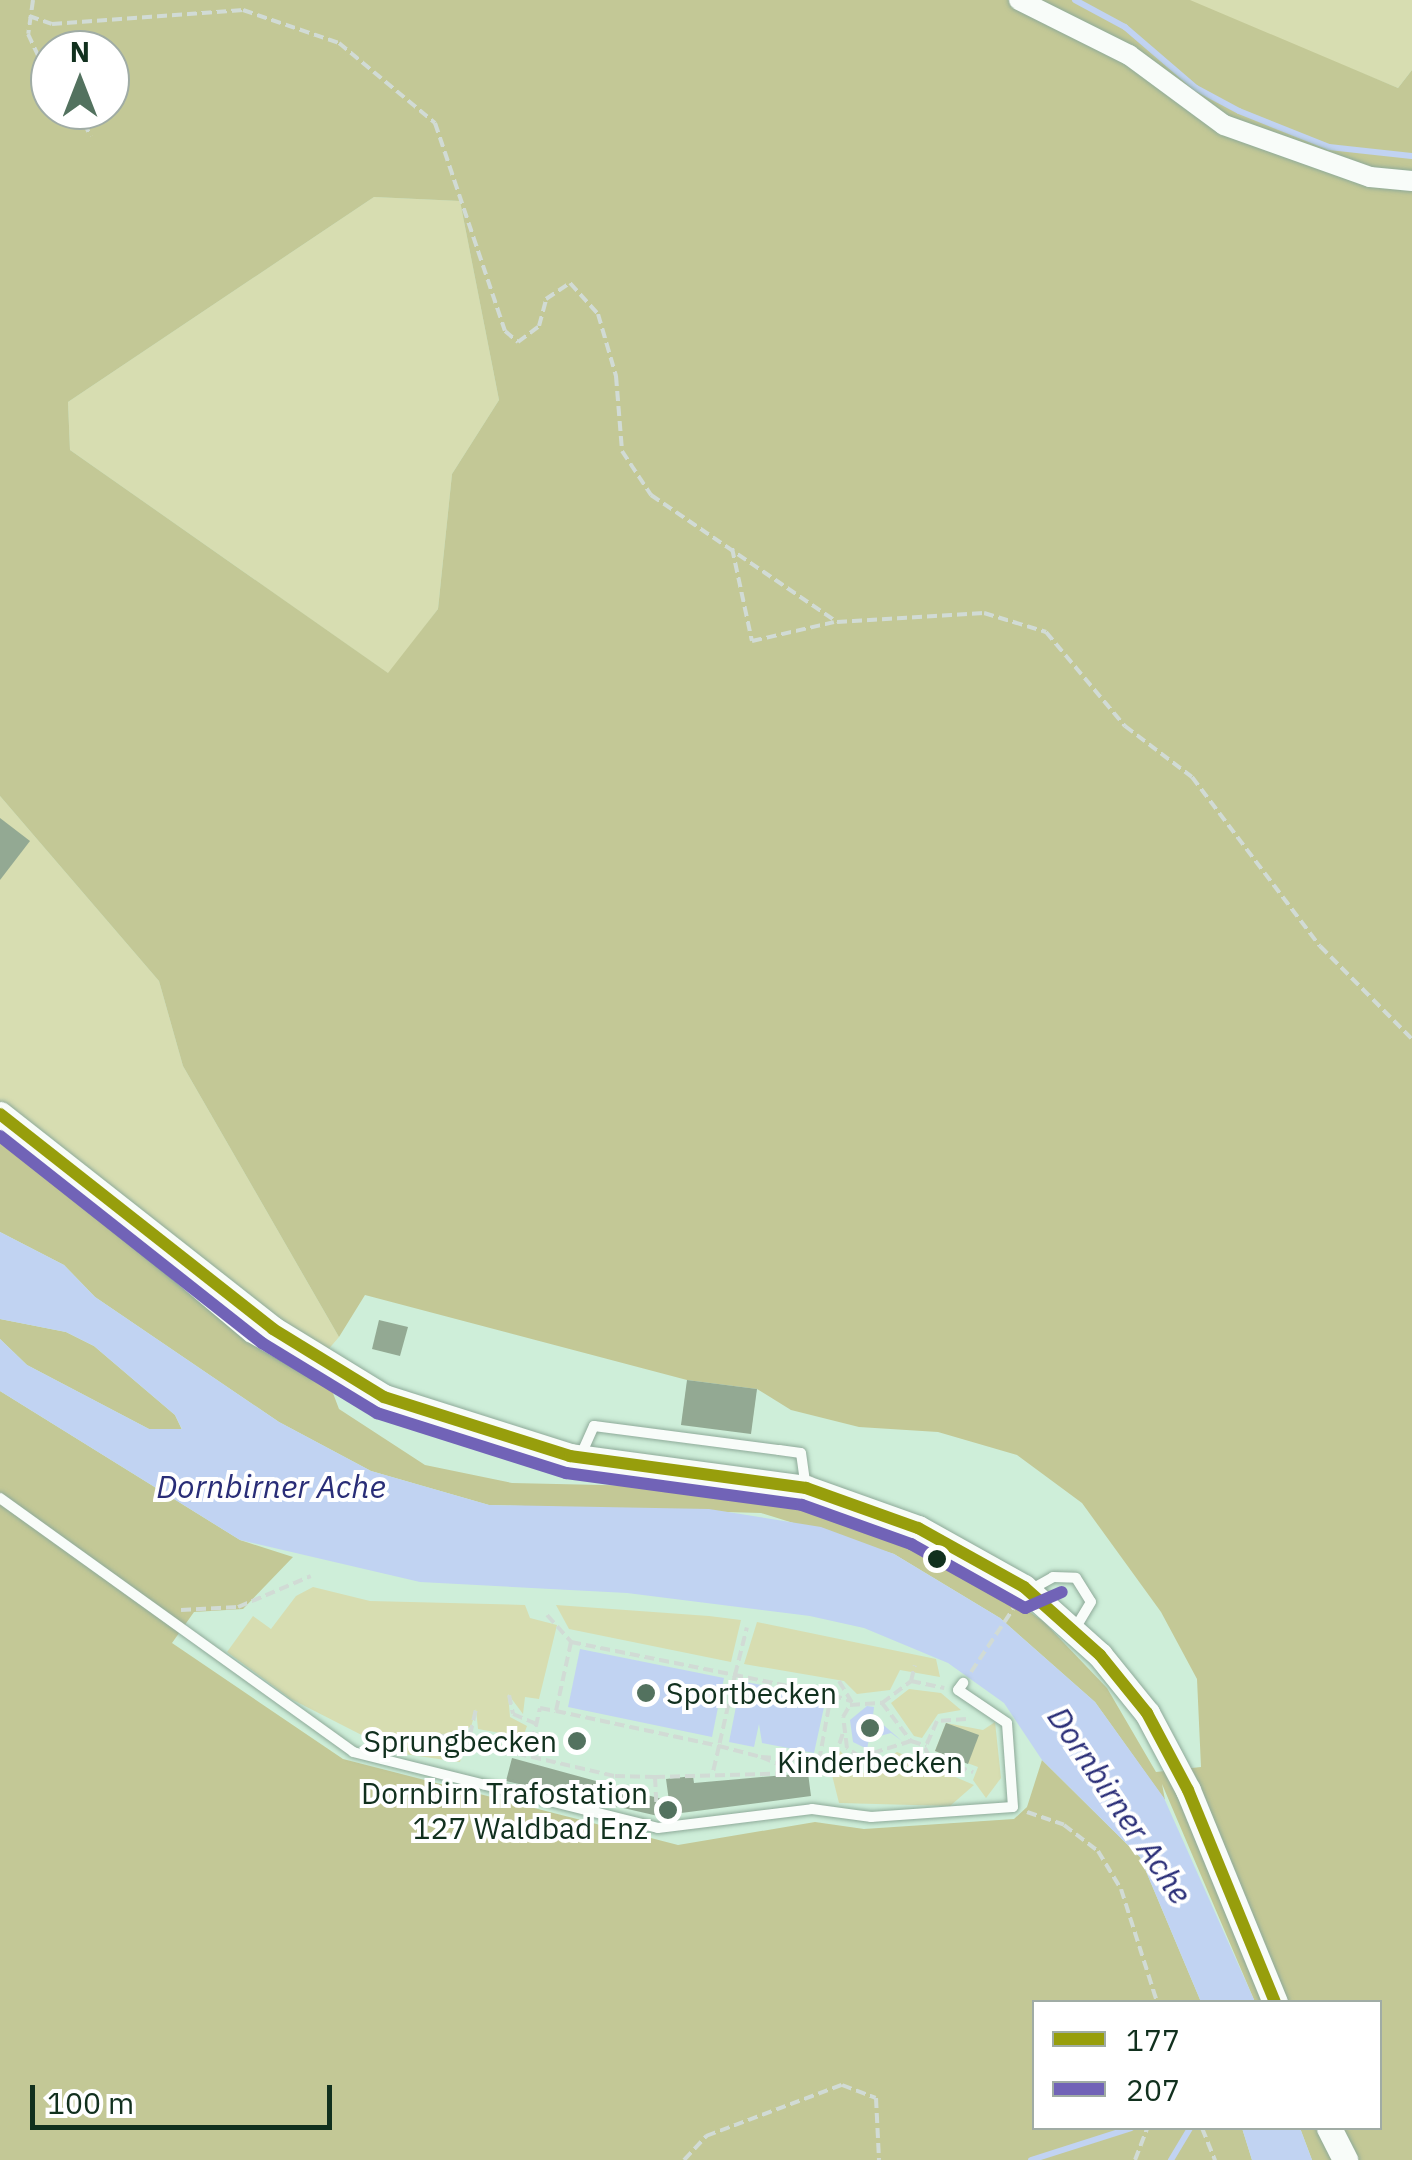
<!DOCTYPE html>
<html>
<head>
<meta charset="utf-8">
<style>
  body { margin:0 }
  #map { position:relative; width:1412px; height:2160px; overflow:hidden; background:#ceeed9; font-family:"IBM Plex Sans",sans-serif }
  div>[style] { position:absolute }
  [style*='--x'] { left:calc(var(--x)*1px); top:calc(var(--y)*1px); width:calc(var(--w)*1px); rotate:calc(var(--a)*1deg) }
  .green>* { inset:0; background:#d7ddb1 }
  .forest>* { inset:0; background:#c3c896 }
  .water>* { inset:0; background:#c1d3f2 }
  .stream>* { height:6px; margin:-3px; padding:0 3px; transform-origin:3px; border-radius:3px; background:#c1d3f2 }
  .building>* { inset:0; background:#93a993 }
  .path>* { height:4px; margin-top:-2px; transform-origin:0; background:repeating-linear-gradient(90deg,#d1dbd5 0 10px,transparent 0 15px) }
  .roads { filter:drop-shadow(0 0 2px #8eaa99) drop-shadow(0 0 2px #8eaa99) }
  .service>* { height:10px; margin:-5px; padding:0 5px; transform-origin:5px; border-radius:5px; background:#f8fcf9 }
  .minor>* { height:20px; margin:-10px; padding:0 10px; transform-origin:10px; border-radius:10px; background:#f8fcf9 }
  .tertiary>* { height:25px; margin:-12.5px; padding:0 12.5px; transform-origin:12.5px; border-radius:12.5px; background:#f8fcf9 }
  .bus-1>* { height:12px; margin:-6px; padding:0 6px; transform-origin:6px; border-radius:6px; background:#979e0c }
  .bus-2>* { height:12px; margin:-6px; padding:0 6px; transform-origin:6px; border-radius:6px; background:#7163b7 }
  .dots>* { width:28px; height:28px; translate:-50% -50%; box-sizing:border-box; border:5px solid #fff; border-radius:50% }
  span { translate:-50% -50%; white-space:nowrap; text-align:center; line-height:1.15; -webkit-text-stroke:8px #fff; paint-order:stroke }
  .poi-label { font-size:30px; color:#11301e }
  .left { translate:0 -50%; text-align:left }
  .right { translate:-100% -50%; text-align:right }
  .water-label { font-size:32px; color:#292d77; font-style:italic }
  .legend { position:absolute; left:1032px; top:2000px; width:350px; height:130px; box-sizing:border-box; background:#fff; border:2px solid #a0aca5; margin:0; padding:12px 18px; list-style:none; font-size:30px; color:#11301e }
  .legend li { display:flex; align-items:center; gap:20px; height:50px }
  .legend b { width:50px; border:2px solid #a0aca5 }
  .north { position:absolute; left:30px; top:30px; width:100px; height:100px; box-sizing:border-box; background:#fff; border:2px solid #a0aca5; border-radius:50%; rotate:0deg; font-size:28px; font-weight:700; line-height:40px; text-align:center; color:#11301e }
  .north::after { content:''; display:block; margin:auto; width:35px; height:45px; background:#53725f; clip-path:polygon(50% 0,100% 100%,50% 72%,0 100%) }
  .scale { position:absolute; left:30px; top:2085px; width:302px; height:45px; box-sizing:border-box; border:5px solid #11301e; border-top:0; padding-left:12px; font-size:30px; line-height:35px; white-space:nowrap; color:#11301e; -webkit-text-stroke:8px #fff; paint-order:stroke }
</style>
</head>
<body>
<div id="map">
  <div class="green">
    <div style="clip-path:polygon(1183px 0,1412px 0,1412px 70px,1398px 88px)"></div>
    <div style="clip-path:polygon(374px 197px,460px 201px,499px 400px,452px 474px,438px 609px,389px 674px,70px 450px,68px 402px)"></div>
    <div style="clip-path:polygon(0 796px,159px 981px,183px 1066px,339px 1337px,320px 1359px,0 1109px)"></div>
    <div style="clip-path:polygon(313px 1587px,370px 1601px,525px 1605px,530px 1618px,557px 1625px,539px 1699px,525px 1697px,523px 1714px,508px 1694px,510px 1717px,527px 1726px,523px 1737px,478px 1729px,476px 1709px,471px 1727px,437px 1736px,466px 1740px,460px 1762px,397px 1753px,291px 1699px,227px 1652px,253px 1616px,271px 1629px,296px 1596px)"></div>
    <div style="clip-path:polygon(556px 1605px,709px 1616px,741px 1620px,731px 1662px,569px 1629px)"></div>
    <div style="clip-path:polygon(757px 1622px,936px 1659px,940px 1677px,900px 1670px,890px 1690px,857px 1694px,844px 1681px,744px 1664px)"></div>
    <div style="clip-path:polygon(909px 1689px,941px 1693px,961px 1710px,938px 1714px,922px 1738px,914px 1736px,891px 1703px)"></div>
    <div style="clip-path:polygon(995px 1722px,1001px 1778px,986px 1798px,973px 1780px,978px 1767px,935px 1751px,946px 1723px,983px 1730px)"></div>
    <div style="clip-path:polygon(840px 1751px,863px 1773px,897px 1752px,974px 1785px,950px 1806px,839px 1803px,832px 1775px)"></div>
  </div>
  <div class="forest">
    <div style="clip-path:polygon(evenodd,0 0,1190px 0,1398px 88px,1412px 70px,1412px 2160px,1312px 2160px,1300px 2128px,1380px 2128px,1380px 2002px,1255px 2002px,1162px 1784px,1165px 1800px,1095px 1702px,1000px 1618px,894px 1554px,761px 1513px,489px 1505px,371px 1471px,279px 1422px,95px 1297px,64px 1265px,0 1232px,0 1109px,320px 1359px,339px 1409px,425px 1465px,512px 1483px,735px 1488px,825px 1506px,976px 1574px,1044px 1622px,1107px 1688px,1156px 1772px,1201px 1767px,1197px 1679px,1161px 1612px,1082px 1503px,1017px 1455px,938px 1432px,859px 1427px,791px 1410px,757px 1389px,687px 1380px,365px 1295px,339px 1337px,183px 1066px,159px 981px,0 796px,0 0,50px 50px,110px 50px,110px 110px,50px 110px,50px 50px,0 0,374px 197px,460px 201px,499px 400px,452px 474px,438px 609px,388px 673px,70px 450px,68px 402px,374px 197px)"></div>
    <div style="clip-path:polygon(0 1319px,66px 1332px,94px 1346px,175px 1415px,182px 1430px,149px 1429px,27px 1365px,0 1339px)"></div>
    <div style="clip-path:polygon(0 1391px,240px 1540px,293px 1557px,243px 1609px,194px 1612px,172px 1643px,343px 1759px,678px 1845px,815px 1822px,864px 1829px,1014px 1819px,1027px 1807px,1042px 1760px,1140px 1857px,1201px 2002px,1034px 2002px,1034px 2128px,1242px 2128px,1252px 2160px,0 2160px)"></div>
  </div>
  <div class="water">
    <div style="clip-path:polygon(0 1232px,64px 1265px,95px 1297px,279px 1422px,371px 1471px,489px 1505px,709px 1509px,821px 1527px,894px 1554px,1000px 1618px,1095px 1702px,1164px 1798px,1255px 2002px,1201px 2002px,1140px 1857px,1042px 1760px,1004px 1703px,948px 1663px,864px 1628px,810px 1616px,627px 1593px,420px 1582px,240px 1540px,0 1391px,0 1339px,27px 1365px,149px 1429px,182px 1429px,175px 1415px,94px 1346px,66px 1332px,0 1319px)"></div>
    <div style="clip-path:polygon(580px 1649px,724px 1678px,712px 1737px,568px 1707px)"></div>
    <div style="clip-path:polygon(741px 1681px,826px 1698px,814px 1753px,762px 1743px,759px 1724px,754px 1747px,729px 1742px)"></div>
    <div style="clip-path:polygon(867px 1706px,874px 1707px,873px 1716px,902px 1741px,891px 1733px,869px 1739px,867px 1749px,853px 1742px,850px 1720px)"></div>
    <div style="clip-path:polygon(1242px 2128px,1300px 2128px,1312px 2160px,1252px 2160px)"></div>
  </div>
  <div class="stream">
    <div style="--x:1075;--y:0;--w:57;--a:28.4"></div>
    <div style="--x:1125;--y:27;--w:94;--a:40.7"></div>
    <div style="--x:1196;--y:88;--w:49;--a:28.1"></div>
    <div style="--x:1239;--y:111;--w:97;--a:21.8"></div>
    <div style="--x:1329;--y:147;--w:83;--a:6.2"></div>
    <div style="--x:1031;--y:2160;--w:105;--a:-17.7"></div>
    <div style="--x:1171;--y:2160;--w:37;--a:-59"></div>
  </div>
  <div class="building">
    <div style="clip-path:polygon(0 818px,30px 841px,0 880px)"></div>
    <div style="clip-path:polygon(379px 1320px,408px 1327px,400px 1356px,372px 1349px)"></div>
    <div style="clip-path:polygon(687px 1380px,757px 1389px,751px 1434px,681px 1425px)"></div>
    <div style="clip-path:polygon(946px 1723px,979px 1735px,968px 1764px,935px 1751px)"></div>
    <div style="clip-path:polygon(512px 1758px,669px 1801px,666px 1779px,693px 1776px,694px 1783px,808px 1773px,811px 1796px,658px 1816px,506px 1781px)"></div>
  </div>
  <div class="path">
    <div style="--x:33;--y:0;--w:34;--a:98"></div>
    <div style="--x:28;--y:34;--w:52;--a:64.9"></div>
    <div style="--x:29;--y:16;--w:24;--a:19"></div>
    <div style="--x:52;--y:24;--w:192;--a:-4.2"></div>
    <div style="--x:243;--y:10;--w:102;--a:19"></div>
    <div style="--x:339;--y:43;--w:125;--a:39.8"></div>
    <div style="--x:435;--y:123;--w:219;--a:71.4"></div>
    <div style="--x:505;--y:331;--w:17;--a:40"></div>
    <div style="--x:518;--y:342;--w:26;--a:-37"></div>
    <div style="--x:539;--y:326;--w:28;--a:-75"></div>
    <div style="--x:546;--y:299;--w:29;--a:-34"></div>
    <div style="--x:570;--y:283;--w:42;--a:47.9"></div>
    <div style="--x:598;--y:314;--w:65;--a:73.8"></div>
    <div style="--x:616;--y:376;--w:75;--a:85.4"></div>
    <div style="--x:622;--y:451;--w:53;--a:56.6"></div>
    <div style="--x:651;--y:495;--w:225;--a:34.3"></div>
    <div style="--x:837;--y:622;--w:147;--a:-3.5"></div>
    <div style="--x:984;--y:613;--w:65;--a:17"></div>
    <div style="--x:1046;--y:632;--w:123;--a:50"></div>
    <div style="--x:1125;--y:726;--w:84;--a:37.3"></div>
    <div style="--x:1192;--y:777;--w:212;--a:52.9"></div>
    <div style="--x:1320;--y:946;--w:131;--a:45.3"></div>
    <div style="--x:76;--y:110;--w:30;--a:60"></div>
    <div style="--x:732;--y:548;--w:95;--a:77.9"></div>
    <div style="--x:752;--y:641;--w:84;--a:-13"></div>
    <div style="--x:181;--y:1610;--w:57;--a:-3"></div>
    <div style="--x:238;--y:1607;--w:79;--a:-23"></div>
    <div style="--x:547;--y:1615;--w:36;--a:48"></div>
    <div style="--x:571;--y:1642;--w:167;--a:11.4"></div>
    <div style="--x:735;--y:1675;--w:49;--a:-76"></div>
    <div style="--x:571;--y:1642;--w:71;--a:102.3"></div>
    <div style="--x:556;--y:1711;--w:167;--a:12.1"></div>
    <div style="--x:719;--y:1746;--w:43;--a:14.7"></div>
    <div style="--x:761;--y:1757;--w:58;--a:3.9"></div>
    <div style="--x:819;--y:1761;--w:67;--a:-79.7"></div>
    <div style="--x:831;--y:1695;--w:98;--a:-168.2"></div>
    <div style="--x:735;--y:1675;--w:73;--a:102.7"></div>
    <div style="--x:719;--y:1746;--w:27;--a:103"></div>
    <div style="--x:971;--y:1672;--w:76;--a:-56.3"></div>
    <div style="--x:839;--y:1681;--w:27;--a:59"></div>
    <div style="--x:911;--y:1681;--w:34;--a:12"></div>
    <div style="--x:509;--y:1695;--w:19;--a:78"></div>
    <div style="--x:513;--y:1714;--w:25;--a:23"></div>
    <div style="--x:832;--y:1695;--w:20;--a:18"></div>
    <div style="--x:882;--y:1703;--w:36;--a:-37"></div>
    <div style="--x:911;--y:1681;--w:16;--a:-76"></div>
    <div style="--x:966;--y:1719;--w:29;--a:176"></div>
    <div style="--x:937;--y:1721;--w:30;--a:114"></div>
    <div style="--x:925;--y:1748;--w:9;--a:63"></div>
    <div style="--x:929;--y:1756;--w:47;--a:20"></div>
    <div style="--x:470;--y:1735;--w:35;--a:25"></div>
    <div style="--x:502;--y:1750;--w:116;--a:13"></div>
    <div style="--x:615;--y:1776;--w:40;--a:1.4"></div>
    <div style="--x:655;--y:1777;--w:36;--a:87"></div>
    <div style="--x:438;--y:1736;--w:32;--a:-2"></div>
    <div style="--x:470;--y:1735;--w:26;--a:-77"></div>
    <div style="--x:911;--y:1741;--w:53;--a:162.6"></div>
    <div style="--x:860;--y:1757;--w:16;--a:-145"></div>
    <div style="--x:847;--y:1748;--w:31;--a:-97"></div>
    <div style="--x:843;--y:1717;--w:14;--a:-60"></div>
    <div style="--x:850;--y:1705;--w:32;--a:-4"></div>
    <div style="--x:882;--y:1703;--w:48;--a:52.7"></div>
    <div style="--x:911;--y:1741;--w:16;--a:18"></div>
    <div style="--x:529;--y:1756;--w:49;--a:-77.1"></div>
    <div style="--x:540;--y:1708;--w:16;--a:11"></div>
    <div style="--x:761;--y:1757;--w:27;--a:22"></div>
    <div style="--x:655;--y:1777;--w:175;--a:-1.6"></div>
    <div style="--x:830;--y:1772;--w:41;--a:-71.6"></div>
    <div style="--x:1027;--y:1812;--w:39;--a:19"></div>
    <div style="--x:1064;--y:1825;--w:43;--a:37.4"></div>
    <div style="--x:1098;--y:1851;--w:44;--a:58.8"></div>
    <div style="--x:1121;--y:1889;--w:119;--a:72.3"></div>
    <div style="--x:1202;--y:2128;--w:35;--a:68"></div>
    <div style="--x:684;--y:2160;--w:33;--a:-47"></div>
    <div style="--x:706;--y:2136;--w:145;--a:-20.6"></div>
    <div style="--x:842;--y:2085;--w:36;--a:21"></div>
    <div style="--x:876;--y:2098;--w:62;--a:87.2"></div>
    <div style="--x:1135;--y:2160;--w:34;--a:-69"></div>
  </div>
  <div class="roads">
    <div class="service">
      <div style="--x:7;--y:1134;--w:316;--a:40"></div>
      <div style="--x:249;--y:1337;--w:75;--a:29.6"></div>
      <div style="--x:314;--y:1374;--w:12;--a:-42"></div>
      <div style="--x:580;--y:1457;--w:34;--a:-66"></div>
      <div style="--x:594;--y:1426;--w:187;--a:7.4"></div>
      <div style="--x:779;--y:1450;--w:22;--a:8"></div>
      <div style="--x:801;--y:1453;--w:35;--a:82"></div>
      <div style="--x:0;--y:1498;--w:435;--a:35.7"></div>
      <div style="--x:353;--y:1752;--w:314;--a:14"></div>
      <div style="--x:658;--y:1828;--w:155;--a:-7"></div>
      <div style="--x:812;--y:1809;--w:60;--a:7.7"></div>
      <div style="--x:871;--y:1817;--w:142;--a:-4"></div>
      <div style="--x:1013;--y:1807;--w:84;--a:-94.1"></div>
      <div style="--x:1007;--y:1723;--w:59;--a:-146"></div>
      <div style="--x:958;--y:1690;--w:9;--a:-54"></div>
      <div style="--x:1030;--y:1590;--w:26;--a:-29"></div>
      <div style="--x:1053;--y:1577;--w:23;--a:2"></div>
      <div style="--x:1076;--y:1578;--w:28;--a:58"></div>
      <div style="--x:1091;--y:1602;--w:31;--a:121"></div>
    </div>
    <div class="minor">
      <div style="--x:1019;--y:0;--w:123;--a:26.6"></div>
      <div style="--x:1129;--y:55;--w:118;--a:36.4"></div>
      <div style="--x:1224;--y:125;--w:155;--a:19.6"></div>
      <div style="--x:1370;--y:177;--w:42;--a:5.4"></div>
    </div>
    <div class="tertiary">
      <div style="--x:0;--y:1114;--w:347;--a:38.2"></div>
      <div style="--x:273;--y:1329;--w:130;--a:31.5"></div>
      <div style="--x:384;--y:1397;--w:195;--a:17.6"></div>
      <div style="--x:570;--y:1456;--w:238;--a:7.7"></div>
      <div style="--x:806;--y:1488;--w:119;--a:19.7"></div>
      <div style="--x:918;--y:1528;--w:121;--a:29.1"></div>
      <div style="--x:1024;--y:1587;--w:102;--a:41.8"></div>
      <div style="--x:1100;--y:1655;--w:75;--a:51"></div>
      <div style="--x:1147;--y:1713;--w:87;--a:62"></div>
      <div style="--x:1188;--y:1790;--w:229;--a:67.7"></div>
      <div style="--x:1329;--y:2128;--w:36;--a:63"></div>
    </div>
  </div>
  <div class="bus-1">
    <div style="--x:0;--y:1114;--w:347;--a:38.2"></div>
    <div style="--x:273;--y:1329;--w:130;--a:31.5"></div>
    <div style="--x:384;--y:1397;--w:195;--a:17.6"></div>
    <div style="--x:570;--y:1456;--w:238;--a:7.7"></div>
    <div style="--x:806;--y:1488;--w:119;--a:19.7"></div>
    <div style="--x:918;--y:1528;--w:121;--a:29.1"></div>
    <div style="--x:1024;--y:1587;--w:102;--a:41.8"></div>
    <div style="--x:1100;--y:1655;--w:75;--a:51"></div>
    <div style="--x:1147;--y:1713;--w:87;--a:62"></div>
    <div style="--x:1188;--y:1790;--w:229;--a:67.7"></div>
  </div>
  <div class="bus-2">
    <div style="--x:0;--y:1136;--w:334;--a:38.3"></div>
    <div style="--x:262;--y:1343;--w:135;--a:31.3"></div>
    <div style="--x:377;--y:1413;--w:198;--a:17.6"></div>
    <div style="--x:566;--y:1473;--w:238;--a:7.7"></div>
    <div style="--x:802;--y:1505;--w:116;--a:19.7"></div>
    <div style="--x:911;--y:1544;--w:131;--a:29.3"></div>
    <div style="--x:1025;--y:1608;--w:40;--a:-23.4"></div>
  </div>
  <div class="dots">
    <div style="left:937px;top:1559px;background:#11301e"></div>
    <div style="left:646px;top:1693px;background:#53725f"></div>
    <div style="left:870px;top:1728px;background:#53725f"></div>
    <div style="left:577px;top:1741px;background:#53725f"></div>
    <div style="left:668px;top:1810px;background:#53725f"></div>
  </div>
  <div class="poi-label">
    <span class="left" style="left:666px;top:1693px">Sportbecken</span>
    <span class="right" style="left:557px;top:1741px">Sprungbecken</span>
    <span style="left:870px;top:1762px">Kinderbecken</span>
    <span class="right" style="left:648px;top:1810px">Dornbirn Trafostation<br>127 Waldbad Enz</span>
  </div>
  <div class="water-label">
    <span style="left:271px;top:1486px">Dornbirner Ache</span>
    <span style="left:1120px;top:1805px;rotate:56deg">Dornbirner Ache</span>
  </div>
  <ul class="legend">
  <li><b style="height:12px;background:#979e0c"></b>177</li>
  <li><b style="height:12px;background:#7163b7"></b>207</li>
  </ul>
  <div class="north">N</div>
  <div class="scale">100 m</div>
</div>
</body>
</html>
